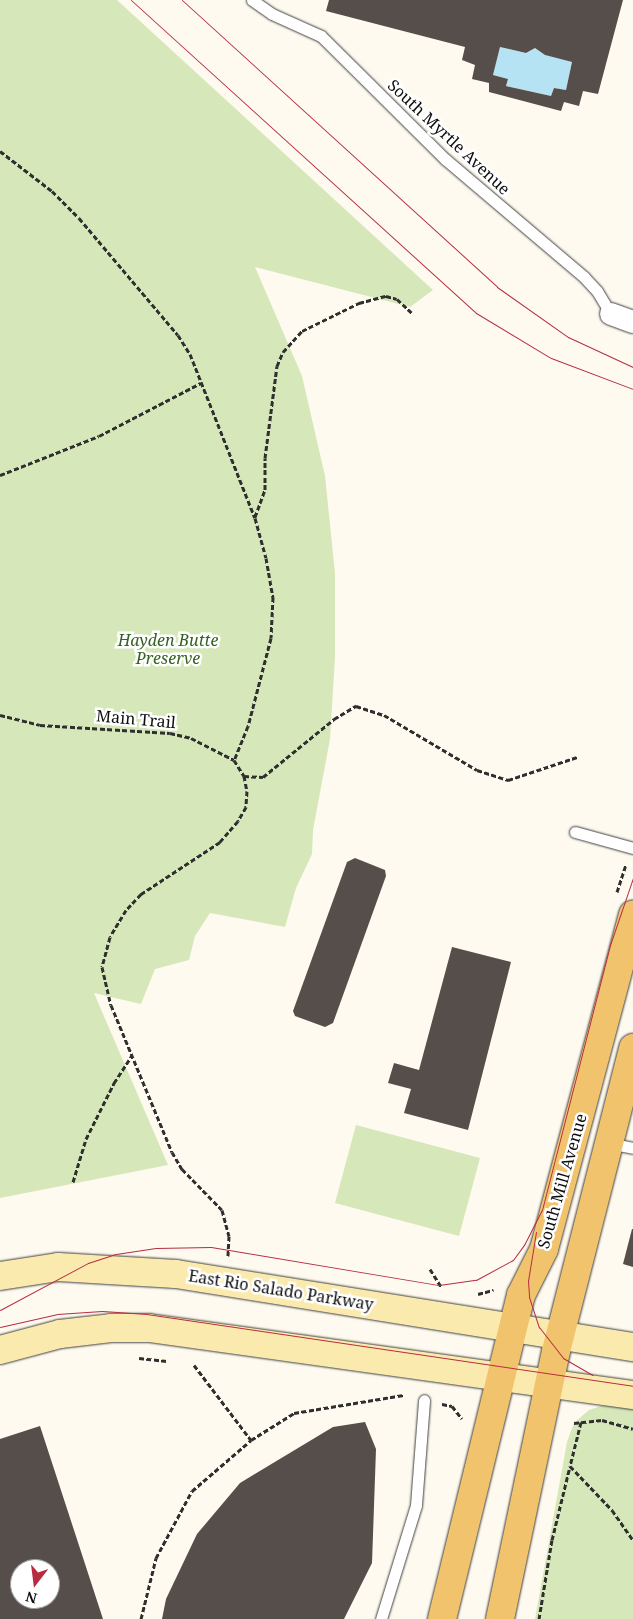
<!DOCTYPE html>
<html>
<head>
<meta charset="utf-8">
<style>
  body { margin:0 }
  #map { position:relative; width:633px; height:1619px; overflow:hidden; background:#fefaef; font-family:"Noto Serif",serif }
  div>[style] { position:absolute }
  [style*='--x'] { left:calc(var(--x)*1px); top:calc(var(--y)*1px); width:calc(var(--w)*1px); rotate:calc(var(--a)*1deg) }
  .green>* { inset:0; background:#d6e7ba }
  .water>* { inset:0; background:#b6e3f3 }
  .building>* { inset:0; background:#564e4a }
  .path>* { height:3px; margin-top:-1.5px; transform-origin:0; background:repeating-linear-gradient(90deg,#2f2f2f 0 5px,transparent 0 7.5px) }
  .roads { filter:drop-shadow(0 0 1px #404040) drop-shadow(0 0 1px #404040) }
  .lane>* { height:11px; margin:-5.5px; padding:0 5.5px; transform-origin:5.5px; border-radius:5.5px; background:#fff }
  .street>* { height:22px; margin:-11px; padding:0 11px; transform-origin:11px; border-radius:11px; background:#fff }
  .secondary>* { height:28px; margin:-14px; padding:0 14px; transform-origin:14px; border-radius:14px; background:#fbeaad }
  .primary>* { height:28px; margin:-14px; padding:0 14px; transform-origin:14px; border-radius:14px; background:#f1c36c }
  .tram>* { height:1px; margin:-0.5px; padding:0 0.5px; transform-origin:0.5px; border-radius:0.5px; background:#b72c41 }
  span { translate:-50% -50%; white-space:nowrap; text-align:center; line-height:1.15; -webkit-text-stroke:5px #fff; paint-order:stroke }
  .street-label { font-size:16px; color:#0d0d0d }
  .park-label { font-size:16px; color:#356221; font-style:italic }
  .north { position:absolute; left:10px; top:1559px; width:50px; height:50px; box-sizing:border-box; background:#fff; border:1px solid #9e9e9e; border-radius:50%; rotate:195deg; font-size:14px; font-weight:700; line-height:20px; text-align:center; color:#0d0d0d }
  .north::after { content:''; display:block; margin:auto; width:18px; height:22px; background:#b72c41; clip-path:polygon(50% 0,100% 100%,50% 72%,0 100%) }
</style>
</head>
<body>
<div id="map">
  <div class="green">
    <div style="clip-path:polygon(0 0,117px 0,433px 290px,410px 307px,255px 267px,302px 376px,325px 476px,335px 573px,335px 657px,330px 739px,313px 830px,312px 854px,296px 888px,285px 927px,210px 913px,195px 936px,189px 960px,155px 969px,141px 1004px,94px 993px,168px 1165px,0 1198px)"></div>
    <div style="clip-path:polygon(356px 1125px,480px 1158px,459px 1236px,335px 1203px)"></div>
    <div style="clip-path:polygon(604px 1405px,633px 1409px,633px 1619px,535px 1619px,567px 1442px,574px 1423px,589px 1410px)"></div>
  </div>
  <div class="water">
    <div style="clip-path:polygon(500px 47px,526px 53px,535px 48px,545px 55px,572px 62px,566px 90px,554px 88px,551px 96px,506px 86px,508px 79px,493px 75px)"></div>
  </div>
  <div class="building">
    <div style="clip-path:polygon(evenodd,329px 0,623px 0,598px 94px,583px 91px,579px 106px,564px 102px,561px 111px,489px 92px,489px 83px,472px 79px,475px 65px,462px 60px,465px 47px,326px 11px,329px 0,500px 47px,526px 53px,535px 48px,545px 55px,572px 62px,566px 90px,554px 88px,551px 96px,506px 86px,508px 79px,493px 75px,500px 47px)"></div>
    <div style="clip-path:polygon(355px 858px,385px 870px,386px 876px,333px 1023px,325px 1027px,295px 1016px,293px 1011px,347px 862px)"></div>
    <div style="clip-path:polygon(452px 947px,511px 962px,468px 1130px,404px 1113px,411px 1089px,388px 1083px,394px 1063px,419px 1070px)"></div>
    <div style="clip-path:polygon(632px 1229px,633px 1229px,633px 1267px,623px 1264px)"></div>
    <div style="clip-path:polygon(365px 1422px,376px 1449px,372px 1563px,344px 1619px,162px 1619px,166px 1599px,197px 1534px,240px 1483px,333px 1427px)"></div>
    <div style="clip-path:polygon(evenodd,40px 1426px,103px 1619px,0 1619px,0 1439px,40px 1426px,20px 1569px,50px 1569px,50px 1599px,20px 1599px,20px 1569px)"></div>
  </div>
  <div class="path">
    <div style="--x:0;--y:151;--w:66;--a:37.6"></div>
    <div style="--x:52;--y:191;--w:38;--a:45"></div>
    <div style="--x:79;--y:218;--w:153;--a:49.8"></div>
    <div style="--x:178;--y:335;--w:22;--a:58"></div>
    <div style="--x:190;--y:354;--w:176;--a:68.4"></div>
    <div style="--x:255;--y:518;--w:41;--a:74.6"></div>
    <div style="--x:266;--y:558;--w:40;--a:80"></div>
    <div style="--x:273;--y:597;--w:41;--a:92.8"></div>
    <div style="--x:271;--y:638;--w:91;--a:104.6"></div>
    <div style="--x:248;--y:726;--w:37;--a:112"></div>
    <div style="--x:0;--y:475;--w:106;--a:-21.5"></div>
    <div style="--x:99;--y:436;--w:115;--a:-27.5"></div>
    <div style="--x:255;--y:517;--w:29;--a:-70"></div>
    <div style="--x:265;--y:490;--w:32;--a:-90"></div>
    <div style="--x:265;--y:458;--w:93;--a:-82.6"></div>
    <div style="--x:277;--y:366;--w:15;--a:-67"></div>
    <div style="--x:283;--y:352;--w:28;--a:-48"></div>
    <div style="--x:302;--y:331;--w:64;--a:-26.2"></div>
    <div style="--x:359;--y:303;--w:28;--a:-15"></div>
    <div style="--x:386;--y:296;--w:11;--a:15"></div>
    <div style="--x:397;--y:299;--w:21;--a:43"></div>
    <div style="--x:0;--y:715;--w:41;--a:14"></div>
    <div style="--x:40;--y:725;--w:130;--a:3.5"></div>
    <div style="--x:170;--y:733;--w:22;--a:13"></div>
    <div style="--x:191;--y:738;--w:48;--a:27.1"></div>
    <div style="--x:234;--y:760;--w:19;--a:58"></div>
    <div style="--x:244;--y:776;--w:15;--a:79"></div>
    <div style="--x:247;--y:791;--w:16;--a:94"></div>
    <div style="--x:246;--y:807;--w:16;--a:120"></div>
    <div style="--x:238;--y:821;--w:28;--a:131"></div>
    <div style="--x:220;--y:842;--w:95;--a:146.6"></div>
    <div style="--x:141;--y:894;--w:22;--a:133"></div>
    <div style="--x:126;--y:910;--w:31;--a:121"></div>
    <div style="--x:110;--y:937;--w:31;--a:105"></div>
    <div style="--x:102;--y:967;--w:39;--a:77"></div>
    <div style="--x:111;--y:1005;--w:159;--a:67.5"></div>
    <div style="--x:172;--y:1152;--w:20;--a:60"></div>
    <div style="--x:182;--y:1169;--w:57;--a:45.7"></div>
    <div style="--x:222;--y:1210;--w:27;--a:75"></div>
    <div style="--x:229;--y:1236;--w:20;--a:93"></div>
    <div style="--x:244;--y:776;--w:19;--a:3"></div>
    <div style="--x:263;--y:777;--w:92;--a:-39.2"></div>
    <div style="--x:334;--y:719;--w:26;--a:-31"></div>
    <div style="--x:356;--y:706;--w:29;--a:18"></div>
    <div style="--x:384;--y:715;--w:108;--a:30.6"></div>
    <div style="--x:477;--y:770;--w:33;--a:18"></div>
    <div style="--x:508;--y:780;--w:73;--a:-18.4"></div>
    <div style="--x:617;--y:892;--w:28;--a:-72"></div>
    <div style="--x:73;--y:1182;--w:45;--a:-73.2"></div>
    <div style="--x:86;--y:1139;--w:63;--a:-63.4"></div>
    <div style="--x:114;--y:1083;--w:33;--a:-57"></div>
    <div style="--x:430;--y:1269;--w:22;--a:58"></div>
    <div style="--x:478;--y:1294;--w:16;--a:-15"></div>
    <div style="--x:139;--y:1358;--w:28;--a:6"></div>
    <div style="--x:194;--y:1365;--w:94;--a:52.8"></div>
    <div style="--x:442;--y:1404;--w:10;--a:11"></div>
    <div style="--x:452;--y:1406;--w:16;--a:52"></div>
    <div style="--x:581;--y:1422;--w:45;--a:104"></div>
    <div style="--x:570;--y:1466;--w:61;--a:46.3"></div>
    <div style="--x:612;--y:1510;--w:37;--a:55"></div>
    <div style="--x:574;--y:1423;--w:28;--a:-6"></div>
    <div style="--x:602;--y:1420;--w:32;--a:16"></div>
    <div style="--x:141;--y:1619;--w:63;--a:-76.2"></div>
    <div style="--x:156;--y:1558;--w:76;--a:-61.8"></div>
    <div style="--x:192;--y:1491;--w:78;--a:-40.8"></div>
    <div style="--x:251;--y:1440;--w:51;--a:-32.1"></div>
    <div style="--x:294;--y:1413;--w:111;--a:-9.3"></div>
    <div style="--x:539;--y:1619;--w:80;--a:-80.7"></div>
    <div style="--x:552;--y:1540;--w:76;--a:-76.3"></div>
  </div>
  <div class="roads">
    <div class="lane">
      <div style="--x:252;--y:0;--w:24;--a:35"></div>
      <div style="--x:272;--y:14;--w:54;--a:24.2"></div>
      <div style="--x:321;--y:36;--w:175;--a:44.8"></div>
      <div style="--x:445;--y:159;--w:182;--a:40.3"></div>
      <div style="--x:584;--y:277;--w:19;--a:47"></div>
      <div style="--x:597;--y:291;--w:27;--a:59"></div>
      <div style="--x:575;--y:832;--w:60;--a:15.4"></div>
      <div style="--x:608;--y:1143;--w:25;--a:11"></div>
      <div style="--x:381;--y:1619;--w:119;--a:-72.9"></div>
      <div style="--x:416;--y:1505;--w:105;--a:-85.6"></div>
    </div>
    <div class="street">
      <div style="--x:611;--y:314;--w:23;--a:20"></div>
    </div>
    <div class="secondary">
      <div style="--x:0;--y:1276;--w:59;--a:-8.8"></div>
      <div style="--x:58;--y:1267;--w:118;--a:3.4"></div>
      <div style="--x:176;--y:1274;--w:463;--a:9.1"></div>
      <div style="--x:0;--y:1350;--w:62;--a:-14.9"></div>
      <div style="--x:60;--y:1334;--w:51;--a:-6.7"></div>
      <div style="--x:111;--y:1328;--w:38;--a:0"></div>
      <div style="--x:149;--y:1328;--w:489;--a:7.9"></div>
    </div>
    <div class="primary">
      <div style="--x:442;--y:1619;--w:333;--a:-76.3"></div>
      <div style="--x:521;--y:1295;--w:51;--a:-63.4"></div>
      <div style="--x:544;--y:1249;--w:346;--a:-75.1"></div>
      <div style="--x:500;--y:1619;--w:274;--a:-78.2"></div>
      <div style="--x:556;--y:1351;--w:313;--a:-75.7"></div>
    </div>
  </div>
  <div class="tram">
    <div style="--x:131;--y:0;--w:466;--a:42.2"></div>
    <div style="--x:476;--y:313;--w:87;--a:31"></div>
    <div style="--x:551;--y:358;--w:88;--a:20.7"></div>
    <div style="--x:182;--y:0;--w:426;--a:42.3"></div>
    <div style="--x:497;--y:287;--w:87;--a:35.2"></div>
    <div style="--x:568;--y:337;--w:72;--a:24.8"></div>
    <div style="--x:536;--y:1232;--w:50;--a:99.3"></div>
    <div style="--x:528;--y:1281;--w:16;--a:86"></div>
    <div style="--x:529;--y:1297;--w:32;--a:72"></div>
    <div style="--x:539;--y:1327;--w:39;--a:52"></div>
    <div style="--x:563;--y:1358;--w:34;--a:30"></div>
    <div style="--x:0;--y:1310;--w:100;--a:-28.1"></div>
    <div style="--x:88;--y:1263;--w:29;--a:-18"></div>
    <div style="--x:116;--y:1254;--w:40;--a:-8.5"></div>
    <div style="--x:156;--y:1248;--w:55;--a:-1"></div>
    <div style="--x:211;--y:1247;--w:231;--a:9.5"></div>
    <div style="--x:439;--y:1285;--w:37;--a:-8"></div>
    <div style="--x:476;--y:1280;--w:42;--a:-28.4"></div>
    <div style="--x:513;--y:1260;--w:19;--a:-54"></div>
    <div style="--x:524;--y:1245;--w:39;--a:-63"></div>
    <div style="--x:542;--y:1210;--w:274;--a:-75.6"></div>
    <div style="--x:610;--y:945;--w:71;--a:-71.1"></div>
    <div style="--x:0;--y:1327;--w:58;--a:-12.8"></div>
    <div style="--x:57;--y:1314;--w:45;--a:-3.8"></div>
    <div style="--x:102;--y:1311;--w:45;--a:3.8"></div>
    <div style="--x:147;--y:1314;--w:491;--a:8.4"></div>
  </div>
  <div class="street-label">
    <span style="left:449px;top:137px;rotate:43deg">South Myrtle Avenue</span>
    <span style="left:136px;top:719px;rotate:5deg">Main Trail</span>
    <span style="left:562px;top:1181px;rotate:-74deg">South Mill Avenue</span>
    <span style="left:281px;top:1290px;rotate:9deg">East Rio Salado Parkway</span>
  </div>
  <div class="park-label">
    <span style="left:168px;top:649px">Hayden Butte<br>Preserve</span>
  </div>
  <div class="north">N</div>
</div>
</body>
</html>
